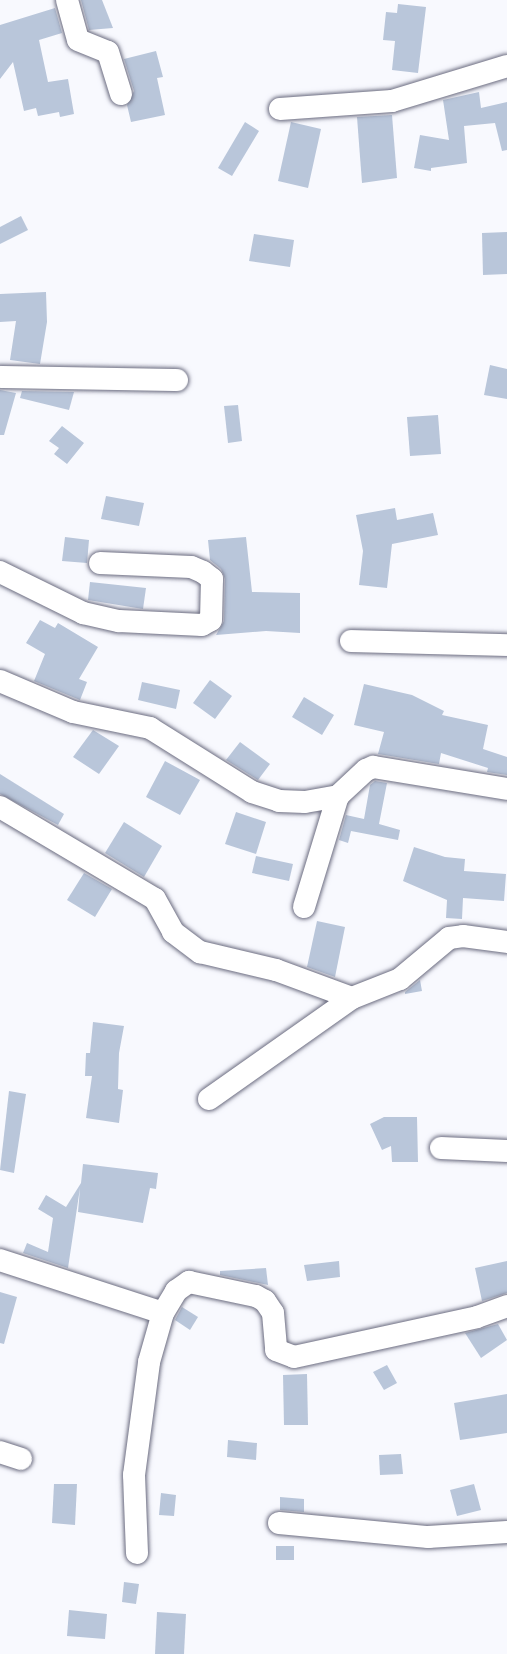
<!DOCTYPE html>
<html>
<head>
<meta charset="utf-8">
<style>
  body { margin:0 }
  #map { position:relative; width:507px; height:1654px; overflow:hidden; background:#f8f9fe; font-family:"Asap Condensed",sans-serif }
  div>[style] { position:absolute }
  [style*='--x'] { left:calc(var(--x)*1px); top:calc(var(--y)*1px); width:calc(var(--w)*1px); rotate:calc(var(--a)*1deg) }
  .building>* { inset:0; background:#b9c6da }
  .roads { filter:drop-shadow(0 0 2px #6b6c80) drop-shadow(0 0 2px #6b6c80) }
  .minor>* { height:22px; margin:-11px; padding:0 11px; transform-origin:11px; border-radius:11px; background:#fff }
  span { translate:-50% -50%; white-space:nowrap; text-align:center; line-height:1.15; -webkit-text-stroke:5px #f8f9fe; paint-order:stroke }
</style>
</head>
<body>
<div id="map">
  <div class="building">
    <div style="clip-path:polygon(81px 0,102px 0,113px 28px,89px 30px)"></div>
    <div style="clip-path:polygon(398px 4px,426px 7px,418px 73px,392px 70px,395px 41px,383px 40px,386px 12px,397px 13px)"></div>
    <div style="clip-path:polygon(55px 8px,62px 33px,39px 40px,48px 82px,68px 79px,74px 114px,60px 117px,59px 112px,38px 116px,36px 108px,24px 111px,13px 62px,0 79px,0 25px)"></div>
    <div style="clip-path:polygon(156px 51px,163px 77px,157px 78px,165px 115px,131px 122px,127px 105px,134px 91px,124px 59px)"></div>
    <div style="clip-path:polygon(479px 92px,481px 108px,507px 102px,507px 150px,502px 151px,495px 123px,464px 126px,467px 163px,431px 168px,431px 171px,414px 168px,420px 135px,449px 140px,443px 100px)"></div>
    <div style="clip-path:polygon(392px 115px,397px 178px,362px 183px,357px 117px)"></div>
    <div style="clip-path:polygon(245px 122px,259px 131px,232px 176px,218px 168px)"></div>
    <div style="clip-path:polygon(291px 122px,321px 129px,308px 188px,278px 181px)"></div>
    <div style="clip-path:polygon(21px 216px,28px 230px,0 244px,0 227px)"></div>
    <div style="clip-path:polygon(507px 232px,507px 274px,483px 275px,482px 233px)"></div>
    <div style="clip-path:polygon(254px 234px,294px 240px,290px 267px,249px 261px)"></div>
    <div style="clip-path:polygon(46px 292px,47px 322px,40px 364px,10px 360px,16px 321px,0 322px,0 294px)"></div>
    <div style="clip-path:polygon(490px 365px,507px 369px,507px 399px,484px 395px)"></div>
    <div style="clip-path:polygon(0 390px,16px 393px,4px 435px,0 435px)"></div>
    <div style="clip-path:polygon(22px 391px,74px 392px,69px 410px,20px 398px)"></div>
    <div style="clip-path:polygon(238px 405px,242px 441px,228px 443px,224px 406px)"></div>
    <div style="clip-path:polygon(438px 415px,441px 454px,410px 456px,407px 417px)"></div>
    <div style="clip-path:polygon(62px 426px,84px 443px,67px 464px,54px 454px,59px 448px,49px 441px)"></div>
    <div style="clip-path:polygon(106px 496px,144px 503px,139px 526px,101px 519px)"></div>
    <div style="clip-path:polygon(395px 508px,397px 520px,433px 513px,438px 535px,392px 544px,387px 588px,359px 585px,363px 551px,356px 515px)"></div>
    <div style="clip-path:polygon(65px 537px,89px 540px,87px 563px,62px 561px)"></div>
    <div style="clip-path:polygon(246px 537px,252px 592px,300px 593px,300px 633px,266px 631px,216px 635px,224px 621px,225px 579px,221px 569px,210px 560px,208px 540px)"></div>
    <div style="clip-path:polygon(90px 582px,146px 588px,143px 609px,88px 600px)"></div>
    <div style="clip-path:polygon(40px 620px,55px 628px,58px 623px,98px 647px,79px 679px,87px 682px,80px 700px,34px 681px,45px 654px,26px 643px)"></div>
    <div style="clip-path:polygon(210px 680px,232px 696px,215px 719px,193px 703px)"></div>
    <div style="clip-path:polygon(142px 682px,180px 690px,176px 709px,138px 700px)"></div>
    <div style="clip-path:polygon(364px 684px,412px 695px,444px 711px,442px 715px,488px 725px,483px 749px,507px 757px,507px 775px,487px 772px,488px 768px,441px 753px,439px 764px,378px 754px,384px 732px,354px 725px)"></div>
    <div style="clip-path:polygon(304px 697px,334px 715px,322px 735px,292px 717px)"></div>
    <div style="clip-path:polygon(93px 730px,119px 746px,99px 774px,73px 757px)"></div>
    <div style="clip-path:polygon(240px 742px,270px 764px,258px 780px,226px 760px)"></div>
    <div style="clip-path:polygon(165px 761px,200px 780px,180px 815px,146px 797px)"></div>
    <div style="clip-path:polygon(0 774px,64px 814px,58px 825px,0 794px)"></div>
    <div style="clip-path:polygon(375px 781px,387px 783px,379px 824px,400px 830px,398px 840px,351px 831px,348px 843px,339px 840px,346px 815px,364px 819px,370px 785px)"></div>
    <div style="clip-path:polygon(236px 812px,266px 822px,256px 854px,225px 844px)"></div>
    <div style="clip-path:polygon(124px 822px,162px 846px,144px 877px,105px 853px)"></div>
    <div style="clip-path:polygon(414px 847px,445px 857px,465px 859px,464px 871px,506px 874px,504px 901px,463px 898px,462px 919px,446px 918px,447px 900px,403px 881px)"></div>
    <div style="clip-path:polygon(256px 856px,293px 864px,289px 881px,252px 873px)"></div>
    <div style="clip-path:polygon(84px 873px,112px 889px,95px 917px,67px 900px)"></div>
    <div style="clip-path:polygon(317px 921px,345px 927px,335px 977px,307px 967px)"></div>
    <div style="clip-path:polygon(420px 980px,422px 991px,405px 994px,405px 992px)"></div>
    <div style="clip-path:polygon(93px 1022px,124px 1026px,119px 1053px,118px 1089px,123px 1090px,119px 1123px,86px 1118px,92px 1076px,85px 1076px,86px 1053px,90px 1053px)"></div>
    <div style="clip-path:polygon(9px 1091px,26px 1094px,14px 1173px,0 1170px)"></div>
    <div style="clip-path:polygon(384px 1117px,417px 1117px,418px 1162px,392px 1162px,391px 1146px,382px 1150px,370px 1124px)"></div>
    <div style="clip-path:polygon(83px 1164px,158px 1173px,156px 1189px,150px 1188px,143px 1223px,78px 1212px,80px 1188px,68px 1268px,23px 1253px,27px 1243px,48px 1252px,53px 1218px,38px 1209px,46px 1195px,66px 1207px,81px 1183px)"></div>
    <div style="clip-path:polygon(339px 1261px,340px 1277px,307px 1281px,304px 1265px)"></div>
    <div style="clip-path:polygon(507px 1261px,507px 1293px,482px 1301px,475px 1268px)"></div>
    <div style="clip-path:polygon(266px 1268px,268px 1285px,220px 1275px,220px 1271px)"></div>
    <div style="clip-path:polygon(0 1292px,17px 1297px,4px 1344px,0 1343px)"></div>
    <div style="clip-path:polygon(182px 1307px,198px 1317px,190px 1330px,175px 1320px)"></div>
    <div style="clip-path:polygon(498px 1324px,507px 1340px,481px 1358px,465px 1333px)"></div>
    <div style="clip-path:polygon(387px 1365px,397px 1383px,384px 1390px,373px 1372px)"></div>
    <div style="clip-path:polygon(307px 1374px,308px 1425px,284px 1425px,283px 1375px)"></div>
    <div style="clip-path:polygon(507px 1394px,507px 1433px,460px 1440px,454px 1403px)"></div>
    <div style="clip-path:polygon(228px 1440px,257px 1443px,256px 1460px,227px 1457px)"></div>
    <div style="clip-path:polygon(401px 1454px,403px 1474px,380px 1475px,379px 1455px)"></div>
    <div style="clip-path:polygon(54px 1484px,77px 1484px,75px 1525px,52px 1523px)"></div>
    <div style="clip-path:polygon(474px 1484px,481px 1510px,457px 1516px,450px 1490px)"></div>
    <div style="clip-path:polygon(161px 1493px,176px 1495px,174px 1516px,159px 1515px)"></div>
    <div style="clip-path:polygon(280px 1497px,304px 1499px,304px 1512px,280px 1510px)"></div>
    <div style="clip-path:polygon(276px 1546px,294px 1546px,294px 1560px,276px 1560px)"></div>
    <div style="clip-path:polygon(124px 1582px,139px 1584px,136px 1604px,122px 1602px)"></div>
    <div style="clip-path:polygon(69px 1610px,107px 1614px,105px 1639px,67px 1636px)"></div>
    <div style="clip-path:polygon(157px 1612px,186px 1614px,184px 1654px,155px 1654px)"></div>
  </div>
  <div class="roads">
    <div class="minor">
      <div style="--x:67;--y:0;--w:41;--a:74.6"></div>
      <div style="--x:78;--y:40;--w:32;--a:22"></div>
      <div style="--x:108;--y:52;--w:44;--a:72.8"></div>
      <div style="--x:280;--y:109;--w:112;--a:-4.1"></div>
      <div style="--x:392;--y:101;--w:120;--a:-16.9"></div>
      <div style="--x:0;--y:377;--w:177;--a:1"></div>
      <div style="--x:0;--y:572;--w:93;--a:26.3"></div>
      <div style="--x:83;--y:613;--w:37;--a:13"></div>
      <div style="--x:119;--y:621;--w:83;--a:2.8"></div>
      <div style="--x:202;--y:625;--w:10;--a:-29"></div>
      <div style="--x:211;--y:620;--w:41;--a:-88.6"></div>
      <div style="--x:212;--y:579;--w:11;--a:-142"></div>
      <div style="--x:203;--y:572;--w:13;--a:-157"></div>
      <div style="--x:191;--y:567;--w:91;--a:-177.5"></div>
      <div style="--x:351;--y:641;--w:156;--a:1.5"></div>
      <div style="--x:0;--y:681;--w:79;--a:23"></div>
      <div style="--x:73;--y:712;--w:79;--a:11.7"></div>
      <div style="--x:150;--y:728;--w:120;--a:32.1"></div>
      <div style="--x:252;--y:792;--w:28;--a:18"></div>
      <div style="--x:279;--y:801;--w:26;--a:2"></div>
      <div style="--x:305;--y:802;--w:34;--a:-10"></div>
      <div style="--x:0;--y:807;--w:180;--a:30.7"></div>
      <div style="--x:155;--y:899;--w:38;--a:61"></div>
      <div style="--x:173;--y:932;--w:34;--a:37"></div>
      <div style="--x:200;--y:952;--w:78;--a:13.3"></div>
      <div style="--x:276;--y:970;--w:81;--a:20.2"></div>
      <div style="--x:304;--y:907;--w:116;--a:-73"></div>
      <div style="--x:338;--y:796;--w:38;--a:-43"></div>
      <div style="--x:366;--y:770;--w:8;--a:-23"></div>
      <div style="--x:373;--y:767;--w:136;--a:9.3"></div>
      <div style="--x:209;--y:1099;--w:175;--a:-35.2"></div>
      <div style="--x:352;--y:998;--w:52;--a:-21.6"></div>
      <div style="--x:400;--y:979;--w:64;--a:-39.9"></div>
      <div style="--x:449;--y:938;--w:14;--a:-8"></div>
      <div style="--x:463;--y:936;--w:44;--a:7.8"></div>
      <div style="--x:441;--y:1148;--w:66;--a:2.6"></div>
      <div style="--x:0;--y:1260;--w:171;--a:18"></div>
      <div style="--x:0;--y:1452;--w:22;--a:18"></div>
      <div style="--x:279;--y:1523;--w:150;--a:5.4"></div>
      <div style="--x:428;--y:1537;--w:79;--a:-3.6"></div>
      <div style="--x:137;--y:1553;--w:78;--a:-92.2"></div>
      <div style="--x:134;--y:1475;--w:114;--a:-82.4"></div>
      <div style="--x:149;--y:1362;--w:51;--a:-74.1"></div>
      <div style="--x:163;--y:1313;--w:26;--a:-59"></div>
      <div style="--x:176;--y:1291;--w:16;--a:-35"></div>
      <div style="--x:189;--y:1282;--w:68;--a:11.8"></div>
      <div style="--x:256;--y:1296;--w:10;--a:29"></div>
      <div style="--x:265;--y:1301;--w:14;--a:56"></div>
      <div style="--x:273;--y:1313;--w:37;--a:85"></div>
      <div style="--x:276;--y:1350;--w:19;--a:21"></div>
      <div style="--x:294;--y:1357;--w:187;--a:-12.3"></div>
      <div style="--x:477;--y:1317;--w:32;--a:-20"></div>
    </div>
  </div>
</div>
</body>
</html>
